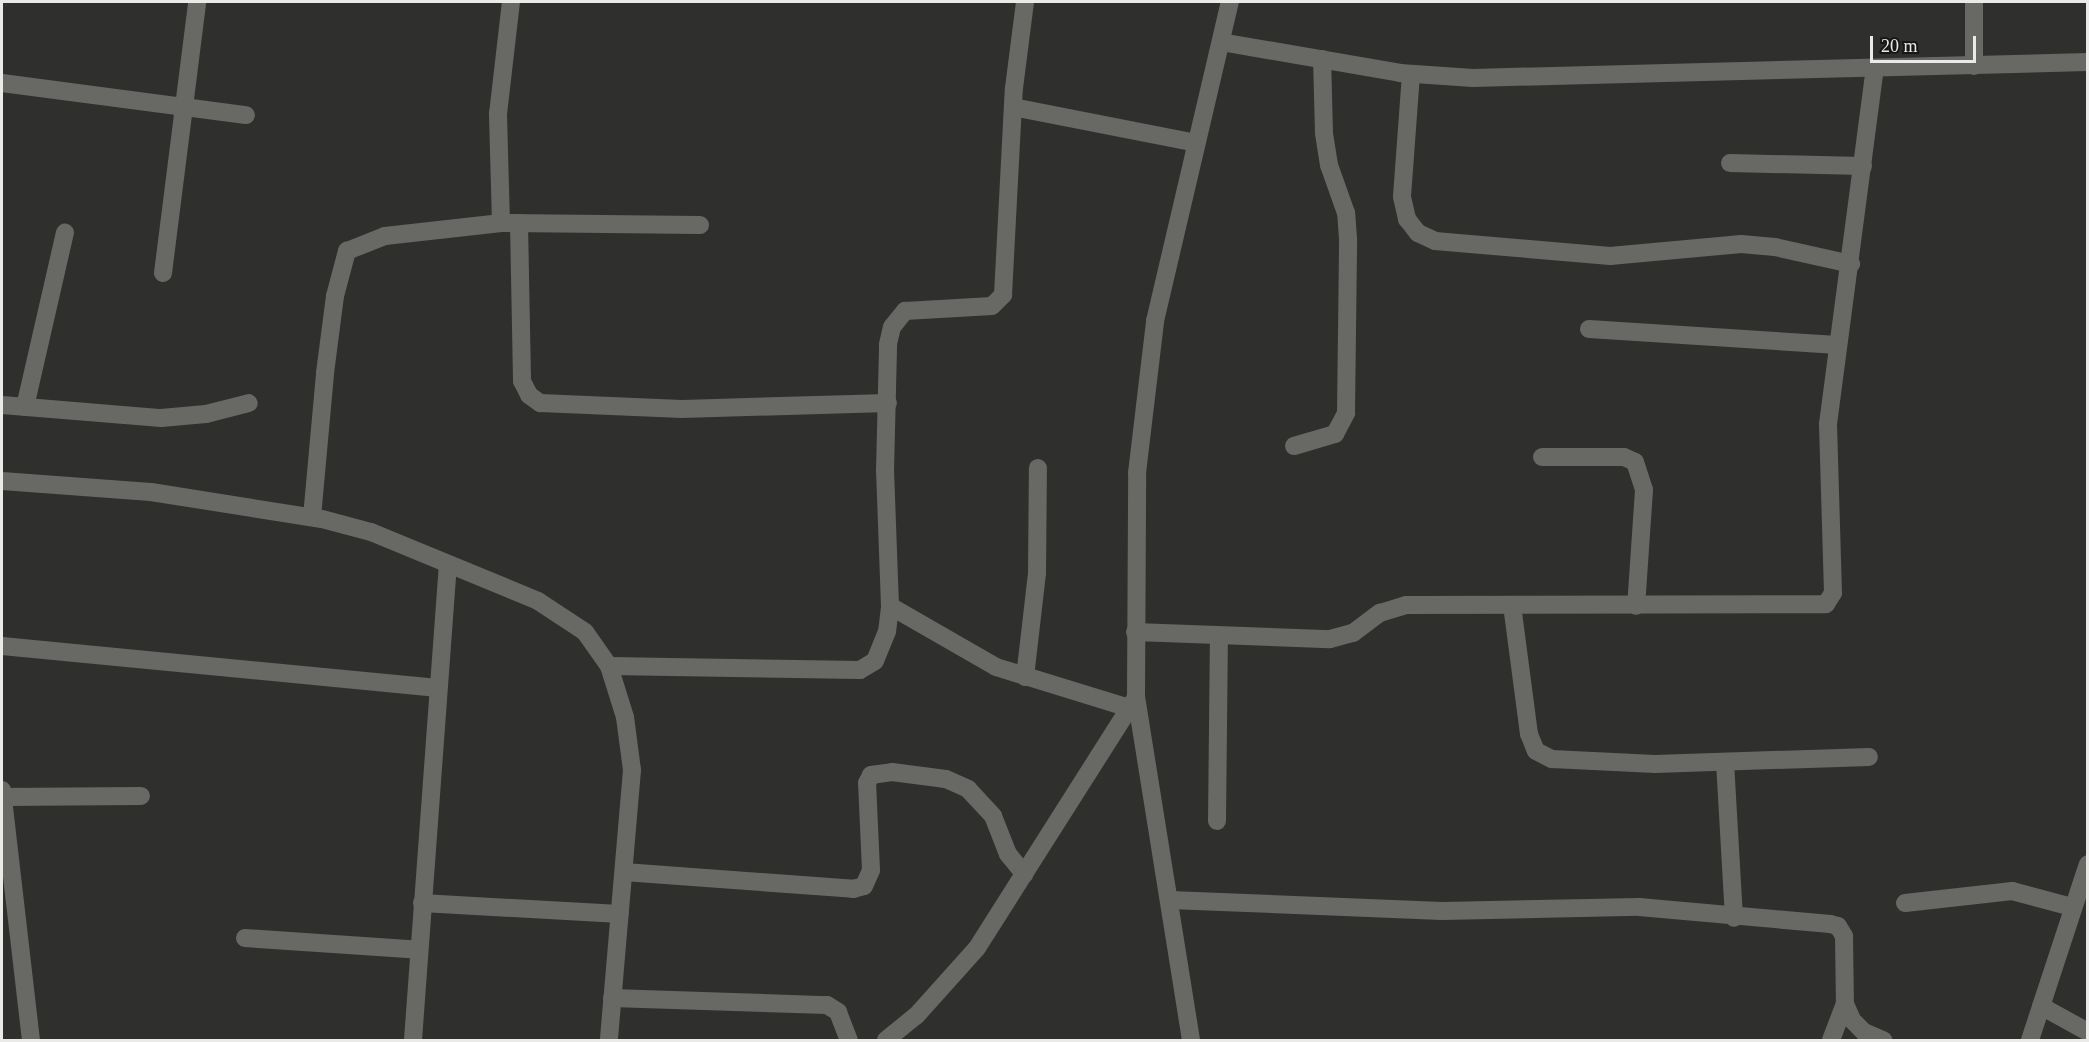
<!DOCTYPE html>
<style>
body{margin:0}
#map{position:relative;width:2089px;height:1042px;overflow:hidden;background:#2f2f2d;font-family:Georgia,serif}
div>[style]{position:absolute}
.street>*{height:18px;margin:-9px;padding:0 9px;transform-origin:9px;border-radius:9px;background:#686865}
span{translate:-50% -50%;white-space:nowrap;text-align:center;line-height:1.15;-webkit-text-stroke:5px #171716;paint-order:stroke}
.frame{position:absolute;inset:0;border:3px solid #eaeae8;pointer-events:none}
.scale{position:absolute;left:1870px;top:36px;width:106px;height:27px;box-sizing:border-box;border:3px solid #eaeae8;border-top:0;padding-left:8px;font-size:18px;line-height:21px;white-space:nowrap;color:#eaeae8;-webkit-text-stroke:4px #171716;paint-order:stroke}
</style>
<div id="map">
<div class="street">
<i style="left:1974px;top:2px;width:64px;rotate:90deg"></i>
<i style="left:1221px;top:42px;width:182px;rotate:9.8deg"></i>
<i style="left:1400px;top:73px;width:73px;rotate:3.9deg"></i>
<i style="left:1473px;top:78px;width:615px;rotate:-1.49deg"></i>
<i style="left:1411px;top:74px;width:123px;rotate:94.2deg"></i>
<i style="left:1402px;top:197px;width:23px;rotate:77deg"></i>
<i style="left:1407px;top:219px;width:18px;rotate:52deg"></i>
<i style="left:1418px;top:233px;width:19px;rotate:25deg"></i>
<i style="left:1435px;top:241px;width:176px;rotate:4.9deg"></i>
<i style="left:1610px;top:256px;width:132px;rotate:-5.2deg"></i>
<i style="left:1741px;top:244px;width:34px;rotate:5deg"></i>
<i style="left:1775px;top:247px;width:78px;rotate:12.6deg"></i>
<i style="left:2px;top:83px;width:246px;rotate:7.5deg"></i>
<i style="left:1013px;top:107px;width:187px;rotate:11.1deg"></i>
<i style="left:1730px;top:163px;width:133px;rotate:1.3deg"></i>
<i style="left:501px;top:223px;width:109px;rotate:-91.6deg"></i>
<i style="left:498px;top:114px;width:113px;rotate:-83.4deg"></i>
<i style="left:519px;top:223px;width:158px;rotate:88.9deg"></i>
<i style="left:522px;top:381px;width:16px;rotate:63deg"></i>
<i style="left:529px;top:395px;width:14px;rotate:36deg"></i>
<i style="left:540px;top:403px;width:142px;rotate:2.4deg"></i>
<i style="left:682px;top:409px;width:206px;rotate:-1.7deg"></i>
<i style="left:163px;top:273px;width:273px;rotate:-82.8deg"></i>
<i style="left:1589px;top:329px;width:249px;rotate:3.7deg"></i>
<i style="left:2px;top:405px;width:160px;rotate:4.7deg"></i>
<i style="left:161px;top:418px;width:45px;rotate:-5.1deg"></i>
<i style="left:206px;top:414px;width:44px;rotate:-14.3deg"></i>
<i style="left:25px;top:407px;width:179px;rotate:-77.1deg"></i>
<i style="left:1294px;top:446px;width:43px;rotate:-16.3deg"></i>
<i style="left:1335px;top:434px;width:24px;rotate:-62deg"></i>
<i style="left:1346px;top:413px;width:174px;rotate:-89.3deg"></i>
<i style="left:1348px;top:239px;width:26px;rotate:-94deg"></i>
<i style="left:1346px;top:213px;width:51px;rotate:-109.5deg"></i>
<i style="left:1329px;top:165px;width:32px;rotate:-99deg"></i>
<i style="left:1324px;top:133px;width:74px;rotate:-91.5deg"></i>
<i style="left:1542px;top:457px;width:82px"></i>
<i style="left:1624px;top:457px;width:12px;rotate:24deg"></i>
<i style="left:1635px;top:462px;width:29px;rotate:72deg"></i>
<i style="left:1644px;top:490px;width:116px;rotate:93.9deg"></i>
<i style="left:2px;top:481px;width:149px;rotate:4.2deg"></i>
<i style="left:151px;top:492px;width:173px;rotate:9deg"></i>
<i style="left:322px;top:519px;width:51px;rotate:14.9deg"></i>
<i style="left:371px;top:532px;width:181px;rotate:22.4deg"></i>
<i style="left:538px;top:601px;width:56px;rotate:33.4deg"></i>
<i style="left:585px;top:632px;width:42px;rotate:54.8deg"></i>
<i style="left:609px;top:666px;width:53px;rotate:72.6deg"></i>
<i style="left:625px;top:717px;width:53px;rotate:82.5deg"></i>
<i style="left:632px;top:770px;width:271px;rotate:94.9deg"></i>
<i style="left:312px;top:517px;width:145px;rotate:-84.8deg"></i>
<i style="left:325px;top:373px;width:78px;rotate:-82.6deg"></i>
<i style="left:335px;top:296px;width:47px;rotate:-75.1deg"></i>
<i style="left:347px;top:251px;width:41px;rotate:-21.5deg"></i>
<i style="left:385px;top:236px;width:117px;rotate:-6.4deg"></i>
<i style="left:501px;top:223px;width:199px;rotate:0.6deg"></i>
<i style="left:1512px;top:605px;width:130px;rotate:82.5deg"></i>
<i style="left:1529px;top:734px;width:18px;rotate:68deg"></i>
<i style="left:1536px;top:751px;width:18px;rotate:27deg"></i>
<i style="left:1552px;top:759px;width:103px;rotate:2.8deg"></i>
<i style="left:1655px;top:764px;width:214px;rotate:-1.9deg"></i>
<i style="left:890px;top:606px;width:122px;rotate:29.9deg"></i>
<i style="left:996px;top:667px;width:139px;rotate:17.1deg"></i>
<i style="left:1135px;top:632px;width:195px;rotate:2.1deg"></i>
<i style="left:1330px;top:639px;width:24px;rotate:-15deg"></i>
<i style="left:1353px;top:633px;width:34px;rotate:-37deg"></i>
<i style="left:1380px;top:613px;width:27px;rotate:-17deg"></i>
<i style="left:1406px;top:605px;width:420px;rotate:-0.1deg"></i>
<i style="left:1826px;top:604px;width:13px;rotate:-58deg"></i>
<i style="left:1833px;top:593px;width:169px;rotate:-91.7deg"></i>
<i style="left:1828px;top:424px;width:359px;rotate:-82.5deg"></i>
<i style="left:2px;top:646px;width:438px;rotate:5.5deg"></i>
<i style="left:609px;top:666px;width:251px;rotate:0.9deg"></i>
<i style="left:860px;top:670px;width:17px;rotate:-31deg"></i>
<i style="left:875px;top:661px;width:31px;rotate:-68deg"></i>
<i style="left:887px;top:632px;width:26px;rotate:-83deg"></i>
<i style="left:890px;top:606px;width:135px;rotate:-92.1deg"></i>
<i style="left:885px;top:471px;width:127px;rotate:-88.6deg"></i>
<i style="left:888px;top:344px;width:17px;rotate:-77deg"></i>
<i style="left:892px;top:327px;width:21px;rotate:-51deg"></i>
<i style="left:905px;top:311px;width:87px;rotate:-3.3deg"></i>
<i style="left:992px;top:306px;width:16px;rotate:-45deg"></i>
<i style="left:1003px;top:295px;width:207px;rotate:-87deg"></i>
<i style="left:1014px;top:88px;width:87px;rotate:-82.7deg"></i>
<i style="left:1025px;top:677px;width:105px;rotate:-83.4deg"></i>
<i style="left:1037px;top:573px;width:105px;rotate:-89.5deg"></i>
<i style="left:1725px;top:762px;width:156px;rotate:86.7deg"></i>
<i style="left:2px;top:790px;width:252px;rotate:83.4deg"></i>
<i style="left:2px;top:797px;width:139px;rotate:-0.4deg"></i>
<i style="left:1217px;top:821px;width:185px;rotate:-89.4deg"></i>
<i style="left:624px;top:872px;width:230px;rotate:4.2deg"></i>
<i style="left:853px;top:889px;width:11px;rotate:-15deg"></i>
<i style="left:864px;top:886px;width:17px;rotate:-66deg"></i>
<i style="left:871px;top:870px;width:87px;rotate:-92.6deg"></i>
<i style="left:867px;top:783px;width:9px;rotate:-63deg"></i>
<i style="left:871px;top:775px;width:21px;rotate:-8deg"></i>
<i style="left:892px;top:772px;width:54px;rotate:7.4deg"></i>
<i style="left:946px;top:779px;width:24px;rotate:24deg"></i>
<i style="left:968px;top:789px;width:37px;rotate:47deg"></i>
<i style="left:993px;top:816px;width:41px;rotate:68.5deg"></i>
<i style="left:1008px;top:854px;width:26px;rotate:51deg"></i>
<i style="left:1170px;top:900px;width:272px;rotate:2.3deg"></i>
<i style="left:1442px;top:911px;width:197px;rotate:-1.2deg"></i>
<i style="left:1639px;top:907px;width:192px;rotate:5.1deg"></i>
<i style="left:1830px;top:924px;width:8px;rotate:14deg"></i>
<i style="left:1838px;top:926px;width:12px;rotate:59deg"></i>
<i style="left:1844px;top:936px;width:68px;rotate:89.2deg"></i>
<i style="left:1845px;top:1004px;width:17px;rotate:66deg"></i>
<i style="left:1852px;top:1020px;width:17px;rotate:45deg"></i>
<i style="left:1864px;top:1032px;width:21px;rotate:23deg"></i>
<i style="left:422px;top:903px;width:198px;rotate:3.2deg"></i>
<i style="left:1905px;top:903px;width:108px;rotate:-6.4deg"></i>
<i style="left:2012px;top:891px;width:62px;rotate:14.9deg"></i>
<i style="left:245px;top:938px;width:174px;rotate:3.9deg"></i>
<i style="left:612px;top:998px;width:215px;rotate:1.9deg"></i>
<i style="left:827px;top:1005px;width:13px;rotate:32deg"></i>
<i style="left:838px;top:1012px;width:30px;rotate:69deg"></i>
<i style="left:2041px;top:1006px;width:54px;rotate:29deg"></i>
<i style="left:413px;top:1040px;width:476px;rotate:-85.8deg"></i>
<i style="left:886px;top:1040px;width:38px;rotate:-39deg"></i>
<i style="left:916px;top:1016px;width:91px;rotate:-48.1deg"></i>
<i style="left:977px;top:948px;width:297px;rotate:-57.6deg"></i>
<i style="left:1191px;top:1040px;width:347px;rotate:-99.1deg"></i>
<i style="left:1136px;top:697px;width:224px;rotate:-89.7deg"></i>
<i style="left:1137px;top:473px;width:153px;rotate:-83.2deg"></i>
<i style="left:1155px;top:321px;width:328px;rotate:-76.8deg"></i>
<i style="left:1831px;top:1040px;width:39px;rotate:-69deg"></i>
<i style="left:2030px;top:1040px;width:185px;rotate:-71.8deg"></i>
</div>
<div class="frame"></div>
<div class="scale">20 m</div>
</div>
